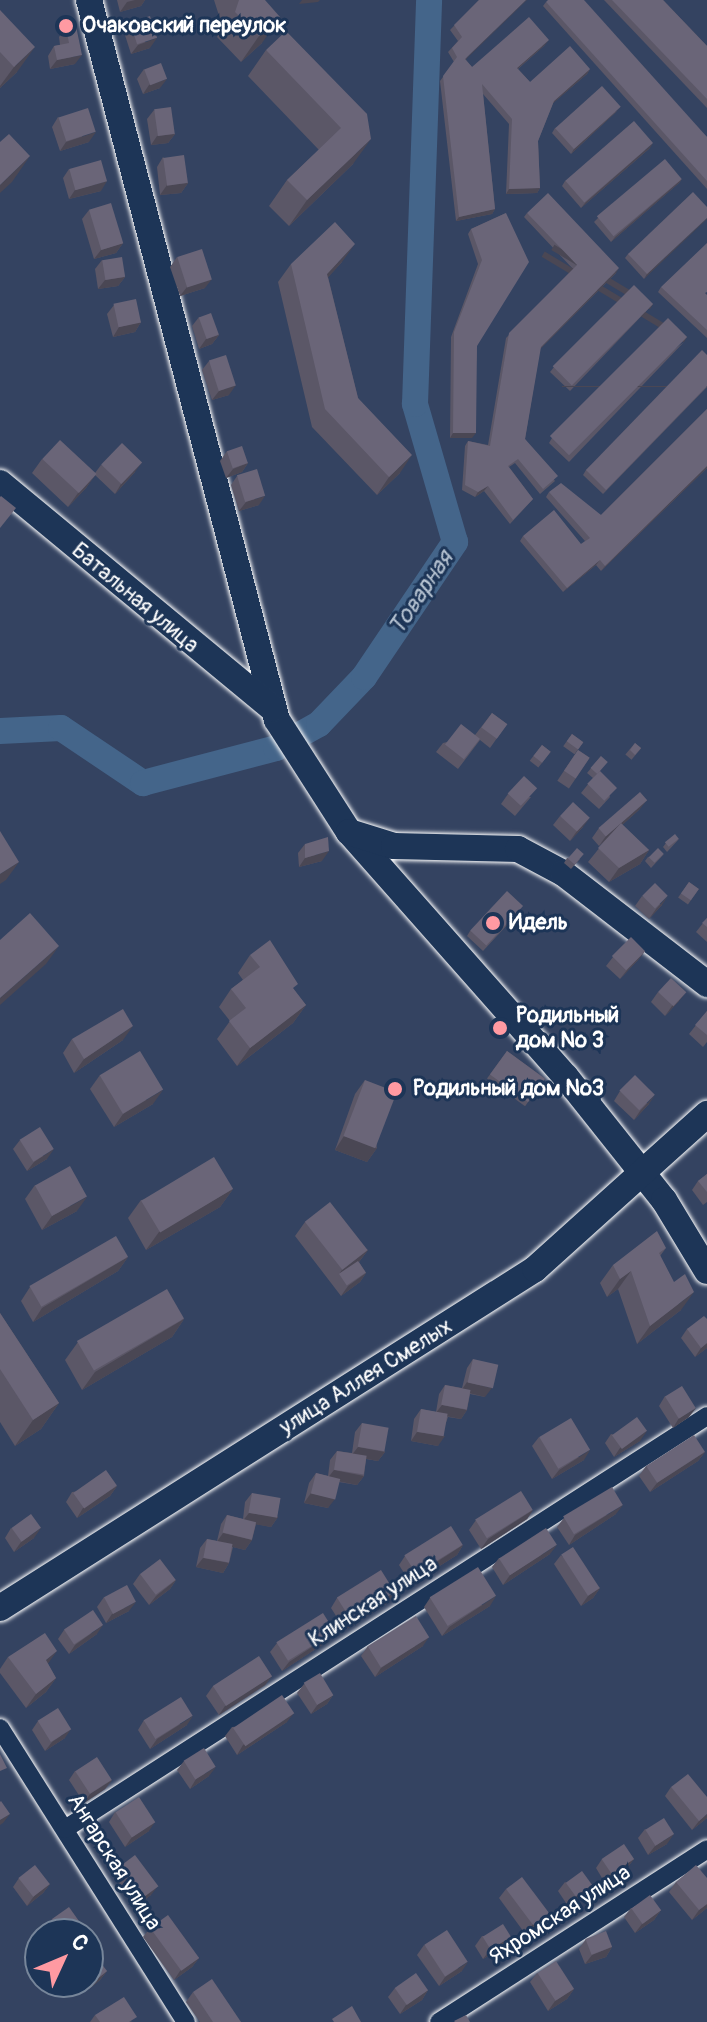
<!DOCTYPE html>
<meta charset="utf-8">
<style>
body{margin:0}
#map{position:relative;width:707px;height:2022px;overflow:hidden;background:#344361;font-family:Pangolin,sans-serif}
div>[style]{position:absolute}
.river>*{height:26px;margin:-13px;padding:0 13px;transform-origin:13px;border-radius:13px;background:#44658a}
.roads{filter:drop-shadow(0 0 2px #fff) drop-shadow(0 0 2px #fff)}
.minor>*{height:18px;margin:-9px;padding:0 9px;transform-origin:9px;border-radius:9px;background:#1d3557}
.secondary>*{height:26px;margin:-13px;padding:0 13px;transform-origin:13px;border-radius:13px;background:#1d3557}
.wall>*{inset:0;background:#5b5767;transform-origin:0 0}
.shaded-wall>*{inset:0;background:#4a4754;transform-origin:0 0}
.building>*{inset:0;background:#6a6578;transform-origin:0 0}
.dots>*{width:22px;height:22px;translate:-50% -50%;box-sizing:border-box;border:4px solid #1d3557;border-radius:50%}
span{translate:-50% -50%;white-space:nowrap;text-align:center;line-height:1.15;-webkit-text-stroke:6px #1d3557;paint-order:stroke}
.poi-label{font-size:22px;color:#fff;font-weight:700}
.left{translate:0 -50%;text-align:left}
.street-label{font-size:22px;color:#fff}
.water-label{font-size:24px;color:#b4c1d0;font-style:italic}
.north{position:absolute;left:24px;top:1918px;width:80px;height:80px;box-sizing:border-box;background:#1d3557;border:2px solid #77869a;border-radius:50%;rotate:46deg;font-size:22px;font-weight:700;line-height:32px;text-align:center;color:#fff}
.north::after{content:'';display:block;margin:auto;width:28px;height:36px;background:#ff9aa2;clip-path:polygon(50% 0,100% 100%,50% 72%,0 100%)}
</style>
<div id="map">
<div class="river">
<i style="left:0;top:731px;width:61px;rotate:-2.8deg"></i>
<i style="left:61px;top:728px;width:99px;rotate:33.9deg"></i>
<i style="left:143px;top:783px;width:138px;rotate:-14.7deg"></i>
<i style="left:276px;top:748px;width:49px;rotate:-29.2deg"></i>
<i style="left:319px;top:724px;width:65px;rotate:-46.2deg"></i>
<i style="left:364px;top:677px;width:163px;rotate:-56deg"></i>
<i style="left:455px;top:542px;width:144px;rotate:-106.2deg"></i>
<i style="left:415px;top:404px;width:404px;rotate:-88deg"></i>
</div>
<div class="roads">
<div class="minor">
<i style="left:0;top:1728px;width:348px;rotate:57.7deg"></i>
<i style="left:65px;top:1829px;width:763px;rotate:-32.75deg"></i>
<i style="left:439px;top:2022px;width:319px;rotate:-32.8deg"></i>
</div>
<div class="secondary">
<i style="left:89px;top:0;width:744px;rotate:75.37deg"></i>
<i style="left:277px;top:720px;width:133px;rotate:57.3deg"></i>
<i style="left:349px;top:832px;width:327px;rotate:48.5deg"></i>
<i style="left:566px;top:1077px;width:157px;rotate:51.5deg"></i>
<i style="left:664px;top:1200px;width:83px;rotate:58.8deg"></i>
<i style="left:0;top:483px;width:354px;rotate:39.6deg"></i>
<i style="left:349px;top:832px;width:47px;rotate:17.3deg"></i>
<i style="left:394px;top:846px;width:124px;rotate:1.4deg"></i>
<i style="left:518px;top:849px;width:51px;rotate:28.1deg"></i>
<i style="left:563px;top:873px;width:182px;rotate:37.6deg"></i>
<i style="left:0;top:1608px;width:633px;rotate:-32.36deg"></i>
<i style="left:535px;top:1269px;width:232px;rotate:-42deg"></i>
</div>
</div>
<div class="wall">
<i style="clip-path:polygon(117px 0,145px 0,141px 6px,120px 12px)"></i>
<i style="clip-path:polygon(214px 0,265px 0,262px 43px,241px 62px,217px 37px,222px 25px)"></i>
<i style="clip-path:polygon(479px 0,466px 60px,472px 67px,545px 45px,518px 69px,530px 82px,590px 69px,587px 74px,553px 103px,538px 141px,540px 188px,537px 193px,506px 194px,509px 124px,483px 94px,495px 209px,492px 214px,456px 221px,440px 81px,454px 62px,448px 52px,458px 41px,450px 30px)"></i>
<i style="clip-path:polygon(604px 0,663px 0,707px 46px,707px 108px)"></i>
<i style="clip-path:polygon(546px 2px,707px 137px,707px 189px,543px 6px)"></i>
<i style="clip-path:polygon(0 10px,17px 72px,0 88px)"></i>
<i style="clip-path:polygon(130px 23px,150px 48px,131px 54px,124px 32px)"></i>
<i style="clip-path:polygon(66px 28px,75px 64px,50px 69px,48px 56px,54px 46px,60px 45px,59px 37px)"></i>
<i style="clip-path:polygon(266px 50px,367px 114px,353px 164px,289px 226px,269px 206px,287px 180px,319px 150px,248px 76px)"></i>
<i style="clip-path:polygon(144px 69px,160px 88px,143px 94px,137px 79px)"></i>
<i style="clip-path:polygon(154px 110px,175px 134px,168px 143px,151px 145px,147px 119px)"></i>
<i style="clip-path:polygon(617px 111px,571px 154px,552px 133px,555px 128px)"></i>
<i style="clip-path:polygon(58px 117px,89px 142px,60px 151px,52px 127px)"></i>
<i style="clip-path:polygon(650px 148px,581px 208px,562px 186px,565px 181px)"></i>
<i style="clip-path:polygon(163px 157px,188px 183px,181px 193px,160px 195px,157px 167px)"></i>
<i style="clip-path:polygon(69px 169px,101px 191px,69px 199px,63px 178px)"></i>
<i style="clip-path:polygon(682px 179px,679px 183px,611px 242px,594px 222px,598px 218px)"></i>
<i style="clip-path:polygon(707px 207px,644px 279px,625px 258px,628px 254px)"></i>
<i style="clip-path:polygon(89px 210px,123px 243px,116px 253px,94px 259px,82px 219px)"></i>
<i style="clip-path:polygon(506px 213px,477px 346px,472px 438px,450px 438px,451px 337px,478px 264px,468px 234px,471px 229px)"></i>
<i style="clip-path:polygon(527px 213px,616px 273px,540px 349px,525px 439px,555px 481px,540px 494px,515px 463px,509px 467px,533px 499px,510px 524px,484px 491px,475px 497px,462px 490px,465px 446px,468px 441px,488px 445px,506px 338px,573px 269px,524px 217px)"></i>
<i style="clip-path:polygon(177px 257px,205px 288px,180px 296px,170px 267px)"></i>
<i style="clip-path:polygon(102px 260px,125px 277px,118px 286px,98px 289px,95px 269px)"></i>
<i style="clip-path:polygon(342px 262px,328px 277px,358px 398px,400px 473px,377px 495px,312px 427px,278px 282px,291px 264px)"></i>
<i style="clip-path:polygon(661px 287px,707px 295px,707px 338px,658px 292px)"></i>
<i style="clip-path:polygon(653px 304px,570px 391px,550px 372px,554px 367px)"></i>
<i style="clip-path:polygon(114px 305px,141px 322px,135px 332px,113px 337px,107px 314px)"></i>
<i style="clip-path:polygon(199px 317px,219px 335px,212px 344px,199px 349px,192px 326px)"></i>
<i style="clip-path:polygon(684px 342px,569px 462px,549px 443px,552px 438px)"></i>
<i style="clip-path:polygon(707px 355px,707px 387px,603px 494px,583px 475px,586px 470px)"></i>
<i style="clip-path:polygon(209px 361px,229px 395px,212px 400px,202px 370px)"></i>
<i style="clip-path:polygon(707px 409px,707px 468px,601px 571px,596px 565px,563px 592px,520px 541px,523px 536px,581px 544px,585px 541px,546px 497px,549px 492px,601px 515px)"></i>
<i style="clip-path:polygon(227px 451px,248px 463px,242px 472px,226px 478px,220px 461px)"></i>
<i style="clip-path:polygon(42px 459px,95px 473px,101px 465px,135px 472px,115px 494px,95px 475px,86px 488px,68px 507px,32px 473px)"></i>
<i style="clip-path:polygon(237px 476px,259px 505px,239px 511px,231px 485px)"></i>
<i style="clip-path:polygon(492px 713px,507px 724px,490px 748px,480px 740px,458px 769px,436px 752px,443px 743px,475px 735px)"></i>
<i style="left:572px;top:734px;width:14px;height:15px;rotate:36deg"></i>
<i style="left:635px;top:743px;width:8px;height:15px;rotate:40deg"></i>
<i style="left:542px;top:745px;width:11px;height:20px;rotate:38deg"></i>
<i style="left:578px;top:750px;width:14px;height:37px;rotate:34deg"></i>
<i style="clip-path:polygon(601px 756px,600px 772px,610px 797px,599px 809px,581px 793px,593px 778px,587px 773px)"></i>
<i style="clip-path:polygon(508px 794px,531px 797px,515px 816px,501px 804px)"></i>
<i style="clip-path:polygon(640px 809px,622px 825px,649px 850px,640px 864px,609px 882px,588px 862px,605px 841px,599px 846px,592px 838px,599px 828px)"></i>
<i style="clip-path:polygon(560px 816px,583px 827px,570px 841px,553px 825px)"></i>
<i style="clip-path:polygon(679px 839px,667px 852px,663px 847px,666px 843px)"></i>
<i style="clip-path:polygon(305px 844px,322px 861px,299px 867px,298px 853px)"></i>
<i style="clip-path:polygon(664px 854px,651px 868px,645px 861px,648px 857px)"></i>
<i style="clip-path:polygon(567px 858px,580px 859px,571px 869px,564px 863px)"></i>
<i style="left:689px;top:882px;width:12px;height:19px;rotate:35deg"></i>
<i style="clip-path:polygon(642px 896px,662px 905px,649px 919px,635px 906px)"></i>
<i style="clip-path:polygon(520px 911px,483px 951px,467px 936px,470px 931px)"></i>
<i style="clip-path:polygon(707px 918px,707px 942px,696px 932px)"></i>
<i style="clip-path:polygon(645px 951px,638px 960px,620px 979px,606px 966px,613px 957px)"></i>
<i style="clip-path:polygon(250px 955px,294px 990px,306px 1005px,293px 1023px,237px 1066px,217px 1039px,230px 1021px,219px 1007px,231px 989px,243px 980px,238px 973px)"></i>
<i style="clip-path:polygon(658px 992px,679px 1001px,665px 1016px,651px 1002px)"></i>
<i style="clip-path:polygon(707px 1011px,707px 1042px,703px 1047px,689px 1034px)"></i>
<i style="clip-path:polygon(72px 1039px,123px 1040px,74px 1073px,63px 1053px)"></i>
<i style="left:507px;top:1051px;width:47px;height:34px;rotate:36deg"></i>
<i style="clip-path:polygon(100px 1075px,153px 1104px,114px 1127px,90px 1089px)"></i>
<i style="clip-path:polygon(365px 1080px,377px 1148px,367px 1162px,335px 1150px,355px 1094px)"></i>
<i style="clip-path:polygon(620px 1091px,649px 1104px,634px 1120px,614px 1101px)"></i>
<i style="clip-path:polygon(20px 1140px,47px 1159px,27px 1171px,13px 1149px)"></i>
<i style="clip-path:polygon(707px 1174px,707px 1202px,703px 1205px,692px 1190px,698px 1181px)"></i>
<i style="clip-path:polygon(35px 1185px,77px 1211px,42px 1230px,25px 1199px)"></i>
<i style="clip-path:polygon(233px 1189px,220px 1207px,146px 1250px,128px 1218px,141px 1200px)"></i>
<i style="clip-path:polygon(305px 1222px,368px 1250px,359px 1262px,366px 1273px,360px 1282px,341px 1296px,295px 1236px)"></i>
<i style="clip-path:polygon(666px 1248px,660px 1256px,681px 1310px,637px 1344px,618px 1289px,607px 1297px,600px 1283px,613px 1265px)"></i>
<i style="clip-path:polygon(128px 1257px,118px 1271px,33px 1322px,21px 1301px,30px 1287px)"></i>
<i style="clip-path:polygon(0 1313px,59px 1403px,41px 1429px,15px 1446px,0 1422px)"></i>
<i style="clip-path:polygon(184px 1319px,172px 1337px,82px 1390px,65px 1360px,78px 1342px)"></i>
<i style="clip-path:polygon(707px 1319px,707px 1348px,695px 1357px,681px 1338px,687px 1329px)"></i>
<i style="clip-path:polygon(473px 1359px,485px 1397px,470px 1394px,467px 1410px,461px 1419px,448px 1417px,438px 1446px,411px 1441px,414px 1419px,421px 1409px,436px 1412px,439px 1394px,445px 1385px,462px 1388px,467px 1368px)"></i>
<i style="clip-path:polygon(665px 1396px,689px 1417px,673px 1428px,659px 1406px)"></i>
<i style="clip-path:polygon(362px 1423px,385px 1452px,378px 1461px,366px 1459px,364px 1476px,357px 1485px,339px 1482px,328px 1508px,304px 1503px,309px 1483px,316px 1473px,328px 1476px,330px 1460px,337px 1451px,352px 1453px,355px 1432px)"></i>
<i style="clip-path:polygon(611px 1434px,640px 1441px,614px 1457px,605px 1443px)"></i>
<i style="clip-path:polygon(539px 1437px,584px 1460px,552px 1479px,532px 1446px)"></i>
<i style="clip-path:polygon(705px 1452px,698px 1461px,650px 1492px,639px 1476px,646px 1466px)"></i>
<i style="clip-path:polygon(117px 1486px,110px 1496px,77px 1518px,66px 1502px,72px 1492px)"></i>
<i style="clip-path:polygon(252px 1493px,278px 1517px,271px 1527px,256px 1524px,252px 1540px,245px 1550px,233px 1547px,229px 1563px,223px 1573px,196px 1567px,200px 1548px,207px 1539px,217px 1541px,221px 1524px,227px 1515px,243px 1519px,245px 1502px)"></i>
<i style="clip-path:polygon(533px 1510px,527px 1519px,481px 1549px,469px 1530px,476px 1520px)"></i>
<i style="clip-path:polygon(616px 1514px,569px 1545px,557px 1527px,564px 1518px)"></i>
<i style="clip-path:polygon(11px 1528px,34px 1538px,14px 1552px,5px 1538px)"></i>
<i style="clip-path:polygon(463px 1545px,457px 1555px,411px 1584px,399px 1565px,405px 1556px)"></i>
<i style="clip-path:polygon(550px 1554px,503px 1585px,492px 1567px,499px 1558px)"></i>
<i style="clip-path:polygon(561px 1555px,600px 1588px,593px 1598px,581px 1606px,554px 1564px)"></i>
<i style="clip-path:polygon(140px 1574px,176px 1580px,170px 1589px,149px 1605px,133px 1584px)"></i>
<i style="clip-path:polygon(395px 1592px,389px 1602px,345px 1630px,331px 1608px,337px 1598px)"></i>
<i style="clip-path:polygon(104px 1597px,129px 1611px,106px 1623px,97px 1607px)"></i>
<i style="clip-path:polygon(430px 1598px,490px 1606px,442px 1636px,424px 1607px)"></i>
<i style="clip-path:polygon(64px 1630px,97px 1634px,69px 1654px,58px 1639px)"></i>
<i style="clip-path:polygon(335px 1632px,328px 1641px,282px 1671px,270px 1652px,277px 1643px)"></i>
<i style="clip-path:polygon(368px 1646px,423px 1646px,375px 1677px,361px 1656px)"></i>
<i style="clip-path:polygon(8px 1657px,48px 1664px,56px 1678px,46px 1692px,26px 1708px,0 1673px,0 1669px)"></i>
<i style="clip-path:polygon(272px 1676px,265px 1685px,219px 1715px,206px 1696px,213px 1686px)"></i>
<i style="clip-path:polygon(304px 1684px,333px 1695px,327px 1704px,311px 1714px,297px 1693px)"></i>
<i style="clip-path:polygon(144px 1720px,187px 1725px,150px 1749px,138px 1730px)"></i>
<i style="clip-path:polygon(38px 1721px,65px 1738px,45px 1751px,32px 1730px)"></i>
<i style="clip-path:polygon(287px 1722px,237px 1755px,225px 1736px,232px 1727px)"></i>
<i style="clip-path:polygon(184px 1761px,209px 1776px,190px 1789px,177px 1770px)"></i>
<i style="clip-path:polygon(75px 1771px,112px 1780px,105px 1789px,84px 1803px,69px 1780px)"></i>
<i style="clip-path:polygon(671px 1787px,707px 1818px,692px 1830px,665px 1796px)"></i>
<i style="clip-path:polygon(115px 1812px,149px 1831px,125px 1847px,109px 1822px)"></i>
<i style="clip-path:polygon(645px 1829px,667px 1844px,648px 1855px,638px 1838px)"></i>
<i style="clip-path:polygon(602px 1859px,634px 1859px,627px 1868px,605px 1883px,596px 1868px)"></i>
<i style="clip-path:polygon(123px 1870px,151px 1895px,136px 1906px,116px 1880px)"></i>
<i style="clip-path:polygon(19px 1878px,50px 1884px,43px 1893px,27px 1906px,13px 1887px)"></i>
<i style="clip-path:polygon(707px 1878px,707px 1908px,692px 1920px,669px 1892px,676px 1882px)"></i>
<i style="clip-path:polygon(565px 1882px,585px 1895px,568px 1906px,558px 1891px)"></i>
<i style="clip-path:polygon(506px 1889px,542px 1922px,526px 1935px,499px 1898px)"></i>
<i style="clip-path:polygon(631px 1908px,661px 1910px,654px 1920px,635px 1933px,624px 1917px)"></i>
<i style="clip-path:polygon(52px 1919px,73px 1934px,49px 1934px,46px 1929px)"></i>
<i style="clip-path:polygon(150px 1928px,199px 1958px,192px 1967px,174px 1980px,143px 1937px)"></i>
<i style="clip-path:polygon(482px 1936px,511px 1937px,505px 1946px,483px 1959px,475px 1946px)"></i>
<i style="clip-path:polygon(586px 1939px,612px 1947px,606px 1957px,585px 1964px,579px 1949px)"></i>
<i style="clip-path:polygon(424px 1945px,462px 1971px,439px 1986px,417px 1955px)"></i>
<i style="clip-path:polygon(88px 1958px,107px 1971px,100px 1980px,89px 1989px,84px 1982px,88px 1982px)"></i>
<i style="clip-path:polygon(537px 1973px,574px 1989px,567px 1999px,548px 2011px,530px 1982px)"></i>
<i style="clip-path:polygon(395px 1988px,428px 1990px,422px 2000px,400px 2014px,388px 1997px)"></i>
<i style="clip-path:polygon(193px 1992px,241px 2022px,200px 2022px,186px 2002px)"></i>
<i style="clip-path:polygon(95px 2015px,133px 2022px,90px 2022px)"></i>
</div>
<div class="shaded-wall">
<i style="clip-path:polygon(135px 0,145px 0,141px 6px,120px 12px,127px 2px)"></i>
<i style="clip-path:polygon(302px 0,320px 0,318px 2px,299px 4px)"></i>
<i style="clip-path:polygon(526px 0,527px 0,461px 64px,465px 59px)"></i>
<i style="clip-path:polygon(280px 17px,262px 43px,241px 62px,259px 36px)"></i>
<i style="clip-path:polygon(157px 38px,150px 48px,131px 54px,138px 45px)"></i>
<i style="clip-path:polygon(549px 40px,545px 45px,514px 72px,517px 68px)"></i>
<i style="clip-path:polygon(35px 47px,17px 72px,0 88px,0 86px,14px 67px)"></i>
<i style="clip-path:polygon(82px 55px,75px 64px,50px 69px,57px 60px)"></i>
<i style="clip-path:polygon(590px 69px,587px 74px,551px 105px,554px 101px)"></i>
<i style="clip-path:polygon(167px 79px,160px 88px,143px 94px,149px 85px)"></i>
<i style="clip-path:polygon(621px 107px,617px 111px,571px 154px,574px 149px)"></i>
<i style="clip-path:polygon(96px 132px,89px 142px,60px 151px,66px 142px)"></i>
<i style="clip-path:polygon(175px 134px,168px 143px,151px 145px,157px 136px)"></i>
<i style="clip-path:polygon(371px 139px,353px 164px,289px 226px,307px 200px)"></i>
<i style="clip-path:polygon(653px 143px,650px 148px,581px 208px,585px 203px)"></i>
<i style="clip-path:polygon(30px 156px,12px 182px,0 193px,0 185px)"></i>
<i style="clip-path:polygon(682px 179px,679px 183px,611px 242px,615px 237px)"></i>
<i style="clip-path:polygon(107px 181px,101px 191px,69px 199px,75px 190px)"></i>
<i style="clip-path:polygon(188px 183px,181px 193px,160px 195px,167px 185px)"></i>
<i style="clip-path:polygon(540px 188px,537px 193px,506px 194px,509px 189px)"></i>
<i style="clip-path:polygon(495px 209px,492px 214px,456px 221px,459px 217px)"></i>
<i style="clip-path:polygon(707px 218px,707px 219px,644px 279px,647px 274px)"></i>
<i style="clip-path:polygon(123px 243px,116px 253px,94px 259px,101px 250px)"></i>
<i style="clip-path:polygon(355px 244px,342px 262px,315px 292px,327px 274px)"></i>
<i style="clip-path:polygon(619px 268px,616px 273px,537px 352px,541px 347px)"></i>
<i style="clip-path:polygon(125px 277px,118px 286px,98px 289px,105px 280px)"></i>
<i style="clip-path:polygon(212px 279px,205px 288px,180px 296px,187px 287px)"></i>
<i style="left:653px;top:304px;width:6px;height:115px;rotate:121deg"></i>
<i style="clip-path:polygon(141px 322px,135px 332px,113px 337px,119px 327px)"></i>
<i style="clip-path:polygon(219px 335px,212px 344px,199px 349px,206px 339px)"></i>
<i style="left:687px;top:337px;width:6px;height:166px;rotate:121deg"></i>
<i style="clip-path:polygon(236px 385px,229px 395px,212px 400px,219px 391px)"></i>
<i style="left:707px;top:386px;width:1px;height:145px;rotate:90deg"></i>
<i style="clip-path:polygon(453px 433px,476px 433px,472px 438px,450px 438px)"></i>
<i style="clip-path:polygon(412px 455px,400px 473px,377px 495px,389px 477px)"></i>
<i style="clip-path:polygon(142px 462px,135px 472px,115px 494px,121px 484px)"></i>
<i style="clip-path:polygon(248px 463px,242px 472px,226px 478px,233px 469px)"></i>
<i style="clip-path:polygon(707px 466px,707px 468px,601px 571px,605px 566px)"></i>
<i style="clip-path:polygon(96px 474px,86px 488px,68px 507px,78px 493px)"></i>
<i style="clip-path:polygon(488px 486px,484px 491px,475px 497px,478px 492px)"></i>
<i style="clip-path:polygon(265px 496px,259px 505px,239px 511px,246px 502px)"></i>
<i style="clip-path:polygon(600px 560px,596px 565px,563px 592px,567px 588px)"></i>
<i style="clip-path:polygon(647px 800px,640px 809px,599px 846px,606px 836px)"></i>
<i style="clip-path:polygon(590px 818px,583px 827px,570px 841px,577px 831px)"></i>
<i style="clip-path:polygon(649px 850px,640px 864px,609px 882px,619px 868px)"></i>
<i style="clip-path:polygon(329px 851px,322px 861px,299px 867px,305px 858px)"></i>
<i style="clip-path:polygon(19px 862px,6px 880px,0 884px,0 874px)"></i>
<i style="clip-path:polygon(668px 896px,662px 905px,649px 919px,656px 909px)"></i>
<i style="clip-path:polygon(59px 946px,46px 964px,0 1005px,0 998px)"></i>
<i style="clip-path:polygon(645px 951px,638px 960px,620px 979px,627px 970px)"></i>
<i style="clip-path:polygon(686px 992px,679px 1001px,665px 1016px,672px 1006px)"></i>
<i style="clip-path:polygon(306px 1005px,293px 1023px,237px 1066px,250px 1048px)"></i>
<i style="clip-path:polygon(133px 1026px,123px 1040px,74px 1073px,84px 1059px)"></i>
<i style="clip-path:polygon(163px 1090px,153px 1104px,114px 1127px,123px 1114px)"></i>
<i style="clip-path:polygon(655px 1095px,649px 1104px,634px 1120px,640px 1111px)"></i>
<i style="clip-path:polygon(344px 1136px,377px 1148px,367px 1162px,335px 1150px)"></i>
<i style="clip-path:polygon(54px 1149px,47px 1159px,27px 1171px,34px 1162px)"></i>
<i style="clip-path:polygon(233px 1189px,220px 1207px,146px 1250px,159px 1232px)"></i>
<i style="clip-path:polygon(87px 1197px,77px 1211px,42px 1230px,52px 1216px)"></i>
<i style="clip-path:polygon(368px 1250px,358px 1263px,339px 1274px,342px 1270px)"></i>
<i style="clip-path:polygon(128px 1257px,118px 1271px,33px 1322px,42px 1308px)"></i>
<i style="clip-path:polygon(631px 1271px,618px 1289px,607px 1297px,620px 1279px)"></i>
<i style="clip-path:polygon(366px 1273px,360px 1282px,341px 1296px,348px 1286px)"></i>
<i style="clip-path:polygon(694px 1292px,681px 1310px,637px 1344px,650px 1326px)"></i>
<i style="clip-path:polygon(184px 1319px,172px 1337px,82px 1390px,95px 1372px)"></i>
<i style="clip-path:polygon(707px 1343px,707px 1348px,695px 1357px,701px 1348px)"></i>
<i style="clip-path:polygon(467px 1382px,492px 1388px,485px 1397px,461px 1391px)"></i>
<i style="clip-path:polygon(59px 1403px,41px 1429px,15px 1446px,33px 1420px)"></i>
<i style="clip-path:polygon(442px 1405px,467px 1410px,461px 1419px,435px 1414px)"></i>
<i style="clip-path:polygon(696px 1408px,689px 1417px,673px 1428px,679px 1418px)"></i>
<i style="clip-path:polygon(647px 1431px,640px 1441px,614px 1457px,620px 1448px)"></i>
<i style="clip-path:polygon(417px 1432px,445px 1436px,438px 1446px,411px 1441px)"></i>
<i style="clip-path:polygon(358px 1447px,385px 1452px,378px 1461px,351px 1456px)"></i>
<i style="clip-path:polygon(590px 1450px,584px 1460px,552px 1479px,559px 1470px)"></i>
<i style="clip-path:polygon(705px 1452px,698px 1461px,650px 1492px,657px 1483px)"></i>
<i style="clip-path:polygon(334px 1470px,364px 1476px,357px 1485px,327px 1479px)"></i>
<i style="clip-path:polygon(117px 1486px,110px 1496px,77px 1518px,83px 1508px)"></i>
<i style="clip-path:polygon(311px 1493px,335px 1499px,328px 1508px,304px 1503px)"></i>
<i style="clip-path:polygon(623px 1505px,616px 1514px,569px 1545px,575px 1535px)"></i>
<i style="clip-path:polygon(533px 1510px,527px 1519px,481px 1549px,488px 1539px)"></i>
<i style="clip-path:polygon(249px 1513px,278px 1517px,271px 1527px,242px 1522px)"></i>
<i style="clip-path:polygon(41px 1528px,34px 1538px,14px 1552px,21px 1542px)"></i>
<i style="clip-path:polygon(223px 1533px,252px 1540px,245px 1550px,216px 1543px)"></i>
<i style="clip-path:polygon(463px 1545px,457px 1555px,411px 1584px,418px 1574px)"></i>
<i style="clip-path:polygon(557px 1545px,550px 1554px,503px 1585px,510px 1575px)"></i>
<i style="clip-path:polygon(203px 1558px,229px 1563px,223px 1573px,196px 1567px)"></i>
<i style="clip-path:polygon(176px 1580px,170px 1589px,149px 1605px,156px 1596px)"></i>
<i style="clip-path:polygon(600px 1588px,593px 1598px,581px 1606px,588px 1596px)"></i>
<i style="clip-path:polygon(395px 1592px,389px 1602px,345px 1630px,352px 1620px)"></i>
<i style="clip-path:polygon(496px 1596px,490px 1606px,442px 1636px,449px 1627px)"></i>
<i style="clip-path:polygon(136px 1602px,129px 1611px,106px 1623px,112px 1614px)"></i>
<i style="clip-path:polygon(103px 1625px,97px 1634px,69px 1654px,75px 1645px)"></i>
<i style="clip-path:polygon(335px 1632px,328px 1641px,282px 1671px,289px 1662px)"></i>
<i style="clip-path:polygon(429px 1637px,423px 1646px,375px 1677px,381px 1668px)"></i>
<i style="clip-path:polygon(57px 1651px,47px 1665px,46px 1660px)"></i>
<i style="clip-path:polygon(272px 1676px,265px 1685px,219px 1715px,225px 1706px)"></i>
<i style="clip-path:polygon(56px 1678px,46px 1692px,26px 1708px,36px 1694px)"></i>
<i style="clip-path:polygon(333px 1695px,327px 1704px,311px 1714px,318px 1704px)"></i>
<i style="clip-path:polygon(294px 1713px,287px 1722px,237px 1755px,243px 1745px)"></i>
<i style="clip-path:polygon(193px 1716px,187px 1725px,150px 1749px,157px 1739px)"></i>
<i style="clip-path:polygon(71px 1729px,65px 1738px,45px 1751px,52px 1742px)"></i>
<i style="clip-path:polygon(216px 1767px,209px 1776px,190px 1789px,196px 1779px)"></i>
<i style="clip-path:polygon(112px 1780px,105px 1789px,84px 1803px,90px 1794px)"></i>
<i style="clip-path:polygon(10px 1814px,3px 1823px,0 1825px,0 1820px)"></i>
<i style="clip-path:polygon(707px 1814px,707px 1818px,692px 1830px,699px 1821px)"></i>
<i style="clip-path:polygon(155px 1822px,149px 1831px,125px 1847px,132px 1837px)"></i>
<i style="clip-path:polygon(674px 1834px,667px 1844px,648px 1855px,655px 1846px)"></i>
<i style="clip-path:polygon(634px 1859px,627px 1868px,605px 1883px,612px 1873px)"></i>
<i style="clip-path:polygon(50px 1884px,43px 1893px,27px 1906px,34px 1896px)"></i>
<i style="clip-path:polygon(592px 1885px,585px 1895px,568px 1906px,574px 1897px)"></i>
<i style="clip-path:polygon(158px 1886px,151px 1895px,136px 1906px,143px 1897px)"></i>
<i style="clip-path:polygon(707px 1904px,707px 1908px,692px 1920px,699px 1910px)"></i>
<i style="clip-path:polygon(661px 1910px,654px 1920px,635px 1933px,642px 1924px)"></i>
<i style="clip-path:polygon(549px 1913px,542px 1922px,526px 1935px,532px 1925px)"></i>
<i style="clip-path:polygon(81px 1924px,74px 1934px,67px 1934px)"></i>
<i style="clip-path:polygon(511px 1937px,505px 1946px,483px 1959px,490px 1950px)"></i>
<i style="clip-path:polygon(612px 1947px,606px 1957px,585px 1964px,592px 1955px)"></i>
<i style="clip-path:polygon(199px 1958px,192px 1967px,174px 1980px,180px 1971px)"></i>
<i style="clip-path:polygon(468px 1962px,462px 1971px,439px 1986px,445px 1977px)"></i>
<i style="clip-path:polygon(107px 1971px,100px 1980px,89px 1989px,96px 1980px)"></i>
<i style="clip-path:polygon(574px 1989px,567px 1999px,548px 2011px,555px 2001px)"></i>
<i style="clip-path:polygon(428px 1990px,422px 2000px,400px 2014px,406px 2005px)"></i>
</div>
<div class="building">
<i style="clip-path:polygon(239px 0,265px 0,280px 17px,259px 36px,235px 12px)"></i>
<i style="clip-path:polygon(479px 0,526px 0,465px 59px,472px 67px,529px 17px,549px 40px,517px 68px,530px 82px,570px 46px,590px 69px,554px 101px,538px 141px,540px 188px,509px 189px,512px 119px,482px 84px,495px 209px,459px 217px,443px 76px,457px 57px,452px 48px,462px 37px,454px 25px)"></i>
<i style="clip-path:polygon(548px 0,584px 0,707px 137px,707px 181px,546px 2px)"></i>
<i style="clip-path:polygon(612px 0,663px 0,707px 46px,707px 99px)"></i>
<i style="clip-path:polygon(0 10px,35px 47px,14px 67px,0 52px)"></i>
<i style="left:150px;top:16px;width:23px;height:21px;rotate:72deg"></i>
<i style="clip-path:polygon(76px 26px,82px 55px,57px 60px,54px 46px,69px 43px,66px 28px)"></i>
<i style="clip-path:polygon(286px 31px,367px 114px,371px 139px,307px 200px,287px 180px,341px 128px,266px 50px)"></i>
<i style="left:161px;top:63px;width:17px;height:18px;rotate:69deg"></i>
<i style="left:602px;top:86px;width:28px;height:63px;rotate:48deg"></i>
<i style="left:171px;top:107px;width:27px;height:17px;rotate:82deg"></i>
<i style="left:88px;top:108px;width:25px;height:31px;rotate:72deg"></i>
<i style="left:634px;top:121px;width:29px;height:91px;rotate:49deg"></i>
<i style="clip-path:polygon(9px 134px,30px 156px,0 185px,0 142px)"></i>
<i style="left:184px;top:155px;width:28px;height:21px;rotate:82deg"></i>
<i style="left:665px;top:159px;width:26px;height:89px;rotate:50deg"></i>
<i style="left:101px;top:160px;width:22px;height:33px;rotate:74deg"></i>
<i style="clip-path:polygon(693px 192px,707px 207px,707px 218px,647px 274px,628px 254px)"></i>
<i style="clip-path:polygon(548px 193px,619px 268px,541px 347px,525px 439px,558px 476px,543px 489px,518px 459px,508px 466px,533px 499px,513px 520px,488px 486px,478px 492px,465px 485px,468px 441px,490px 446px,509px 333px,577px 265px,527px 213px)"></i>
<i style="left:111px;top:203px;width:42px;height:23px;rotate:73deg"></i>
<i style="clip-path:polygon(506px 213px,529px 262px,477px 346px,476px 433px,453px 433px,454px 332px,482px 260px,471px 229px)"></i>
<i style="clip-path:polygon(335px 222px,355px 244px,327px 274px,358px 398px,412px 455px,389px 477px,325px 409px,291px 264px)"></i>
<i style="clip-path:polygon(707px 243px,707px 292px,705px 293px,707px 295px,707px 330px,661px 287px)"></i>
<i style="left:202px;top:249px;width:32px;height:26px;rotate:72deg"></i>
<i style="left:122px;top:257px;width:20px;height:20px;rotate:81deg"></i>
<i style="left:634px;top:285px;width:27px;height:115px;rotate:45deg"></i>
<i style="left:136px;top:299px;width:24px;height:23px;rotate:78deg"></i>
<i style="left:211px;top:313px;width:23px;height:13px;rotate:70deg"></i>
<i style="left:668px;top:318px;width:27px;height:167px;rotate:45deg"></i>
<i style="clip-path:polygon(702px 350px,707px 355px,707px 386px,606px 490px,586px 470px)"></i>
<i style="left:226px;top:355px;width:32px;height:18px;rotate:72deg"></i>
<i style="clip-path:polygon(707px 409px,707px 466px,605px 566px,600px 560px,567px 588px,523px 536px,554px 510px,581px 544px,590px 538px,549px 492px,561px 483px,601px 515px)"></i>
<i style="left:60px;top:440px;width:50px;height:26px;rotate:43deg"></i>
<i style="left:122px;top:443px;width:28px;height:30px;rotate:44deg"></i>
<i style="left:242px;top:446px;width:18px;height:16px;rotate:71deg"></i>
<i style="left:257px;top:469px;width:28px;height:21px;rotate:73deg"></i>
<i style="clip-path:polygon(1px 496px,16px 508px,0 528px,0 497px)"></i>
<i style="left:492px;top:713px;width:19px;height:18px;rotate:36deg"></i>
<i style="left:461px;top:724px;width:24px;height:26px;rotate:38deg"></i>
<i style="left:572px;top:734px;width:14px;height:9px;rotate:36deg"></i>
<i style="clip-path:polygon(635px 743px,641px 748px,635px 755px,630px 750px)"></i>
<i style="left:542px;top:745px;width:11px;height:14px;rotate:38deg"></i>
<i style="left:578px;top:750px;width:14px;height:25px;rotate:34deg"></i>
<i style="left:601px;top:756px;width:9px;height:16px;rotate:41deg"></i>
<i style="left:600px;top:771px;width:24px;height:18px;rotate:45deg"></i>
<i style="left:524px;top:776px;width:18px;height:24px;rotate:43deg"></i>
<i style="left:640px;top:792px;width:11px;height:55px;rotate:49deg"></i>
<i style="left:573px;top:802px;width:23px;height:19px;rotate:43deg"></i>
<i style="clip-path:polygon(621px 823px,649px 850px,619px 868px,598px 848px)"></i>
<i style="clip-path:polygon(0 831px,19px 862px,0 874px)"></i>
<i style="left:675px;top:834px;width:6px;height:13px;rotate:51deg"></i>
<i style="clip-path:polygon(328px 837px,329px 851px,305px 858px,305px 844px)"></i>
<i style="left:577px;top:848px;width:9px;height:14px;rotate:41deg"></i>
<i style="left:658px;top:848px;width:8px;height:13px;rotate:45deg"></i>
<i style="left:689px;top:882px;width:12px;height:14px;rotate:35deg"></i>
<i style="left:655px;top:883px;width:18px;height:18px;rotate:45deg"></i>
<i style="left:507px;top:891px;width:22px;height:54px;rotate:43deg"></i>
<i style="clip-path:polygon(30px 913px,59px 946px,0 998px,0 940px)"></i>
<i style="clip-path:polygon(707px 918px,707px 927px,702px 923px)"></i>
<i style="left:631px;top:937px;width:20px;height:27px;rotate:45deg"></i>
<i style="clip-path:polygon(270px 940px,298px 984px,293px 988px,306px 1005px,250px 1048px,229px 1021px,246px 1008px,231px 989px,260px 967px,250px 955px)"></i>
<i style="left:671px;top:978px;width:21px;height:19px;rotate:43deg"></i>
<i style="clip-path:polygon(123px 1009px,133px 1026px,84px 1059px,72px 1039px)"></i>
<i style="clip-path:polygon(707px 1011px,707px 1035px,695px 1025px)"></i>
<i style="left:140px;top:1051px;width:45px;height:47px;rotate:59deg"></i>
<i style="left:507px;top:1051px;width:47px;height:29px;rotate:36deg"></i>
<i style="left:635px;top:1075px;width:28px;height:22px;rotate:45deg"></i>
<i style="left:365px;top:1080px;width:34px;height:60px;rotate:21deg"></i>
<i style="left:40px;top:1127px;width:26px;height:24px;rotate:58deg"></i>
<i style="left:214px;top:1157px;width:37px;height:85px;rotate:59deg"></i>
<i style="left:70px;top:1166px;width:35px;height:40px;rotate:61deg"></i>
<i style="clip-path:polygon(707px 1174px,707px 1192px,698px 1181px)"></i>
<i style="left:330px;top:1202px;width:61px;height:32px;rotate:52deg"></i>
<i style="clip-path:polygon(657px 1231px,666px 1248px,659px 1253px,674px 1282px,685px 1274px,694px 1292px,650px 1326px,631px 1271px,620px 1279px,613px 1265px)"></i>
<i style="left:116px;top:1236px;width:24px;height:100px;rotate:60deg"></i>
<i style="left:358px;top:1261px;width:14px;height:23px;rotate:56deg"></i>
<i style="left:167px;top:1289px;width:34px;height:104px;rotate:60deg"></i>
<i style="clip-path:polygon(0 1313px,59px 1403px,33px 1420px,0 1369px)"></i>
<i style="clip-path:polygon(704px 1316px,707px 1319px,707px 1343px,701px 1348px,687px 1329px)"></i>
<i style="left:473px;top:1359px;width:26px;height:24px;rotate:13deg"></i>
<i style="left:445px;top:1385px;width:26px;height:20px;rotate:11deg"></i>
<i style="left:682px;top:1386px;width:26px;height:20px;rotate:58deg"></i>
<i style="left:421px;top:1409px;width:27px;height:23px;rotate:10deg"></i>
<i style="left:637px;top:1417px;width:17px;height:31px;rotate:54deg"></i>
<i style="left:571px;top:1418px;width:37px;height:37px;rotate:59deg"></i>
<i style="left:362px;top:1423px;width:27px;height:24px;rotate:10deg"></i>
<i style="left:694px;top:1435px;width:20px;height:57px;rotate:57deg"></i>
<i style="left:337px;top:1451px;width:30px;height:19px;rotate:9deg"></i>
<i style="left:106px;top:1470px;width:19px;height:40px;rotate:55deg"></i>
<i style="left:316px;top:1473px;width:25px;height:21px;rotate:14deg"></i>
<i style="left:612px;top:1487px;width:21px;height:57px;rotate:59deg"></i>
<i style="left:521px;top:1491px;width:22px;height:54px;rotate:58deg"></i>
<i style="left:252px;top:1493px;width:29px;height:20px;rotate:10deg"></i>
<i style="left:31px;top:1514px;width:17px;height:24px;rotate:54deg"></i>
<i style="left:227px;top:1515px;width:30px;height:18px;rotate:14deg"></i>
<i style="left:451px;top:1526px;width:22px;height:55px;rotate:58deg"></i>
<i style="left:546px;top:1528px;width:20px;height:56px;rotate:57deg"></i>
<i style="left:207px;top:1539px;width:26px;height:19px;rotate:11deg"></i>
<i style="left:573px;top:1547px;width:49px;height:14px;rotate:57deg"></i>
<i style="left:160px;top:1559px;width:26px;height:25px;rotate:53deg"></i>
<i style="left:478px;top:1567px;width:34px;height:57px;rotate:58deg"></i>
<i style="left:381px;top:1570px;width:26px;height:52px;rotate:58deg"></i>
<i style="left:127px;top:1585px;width:19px;height:26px;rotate:62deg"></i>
<i style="left:93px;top:1610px;width:18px;height:35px;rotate:56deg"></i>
<i style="left:323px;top:1613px;width:22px;height:55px;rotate:58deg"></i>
<i style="left:416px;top:1616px;width:25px;height:57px;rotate:58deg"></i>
<i style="clip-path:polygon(45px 1633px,57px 1651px,46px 1660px,56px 1678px,36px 1694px,8px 1657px)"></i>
<i style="left:259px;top:1656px;width:24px;height:55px;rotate:57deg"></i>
<i style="left:320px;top:1673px;width:26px;height:19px;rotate:59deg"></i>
<i style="left:282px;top:1695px;width:22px;height:59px;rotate:56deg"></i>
<i style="left:181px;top:1697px;width:22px;height:44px;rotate:58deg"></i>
<i style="left:58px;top:1708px;width:25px;height:24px;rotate:58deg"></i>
<i style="left:204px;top:1748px;width:22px;height:24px;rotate:58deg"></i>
<i style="clip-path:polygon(0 1754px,7px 1768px,0 1771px)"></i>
<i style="left:97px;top:1757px;width:27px;height:26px;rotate:57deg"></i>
<i style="clip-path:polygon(688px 1774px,707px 1797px,707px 1814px,699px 1821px,671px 1787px)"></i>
<i style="left:139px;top:1797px;width:30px;height:28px;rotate:57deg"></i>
<i style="clip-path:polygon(1px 1801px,10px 1814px,0 1820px,0 1802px)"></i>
<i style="left:664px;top:1818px;width:19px;height:22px;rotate:58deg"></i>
<i style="left:624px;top:1844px;width:18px;height:27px;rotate:56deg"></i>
<i style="left:135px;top:1855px;width:39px;height:19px;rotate:53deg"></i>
<i style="left:35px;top:1865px;width:24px;height:21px;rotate:52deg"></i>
<i style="clip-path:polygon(696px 1865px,707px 1878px,707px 1904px,699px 1910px,676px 1882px)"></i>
<i style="left:582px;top:1871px;width:17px;height:20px;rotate:54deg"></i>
<i style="left:522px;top:1877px;width:45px;height:20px;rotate:53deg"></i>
<i style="left:650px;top:1895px;width:19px;height:23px;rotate:54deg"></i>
<i style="clip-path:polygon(69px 1907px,81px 1924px,67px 1934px,62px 1934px,52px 1919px)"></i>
<i style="left:168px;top:1915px;width:53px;height:22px;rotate:54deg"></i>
<i style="left:503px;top:1924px;width:15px;height:24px;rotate:58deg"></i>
<i style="left:447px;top:1930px;width:38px;height:27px;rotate:57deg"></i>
<i style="left:606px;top:1931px;width:17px;height:22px;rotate:69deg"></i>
<i style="clip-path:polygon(94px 1954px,107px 1971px,96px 1980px,88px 1970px,88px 1958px)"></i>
<i style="left:556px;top:1961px;width:33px;height:22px;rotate:57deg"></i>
<i style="left:416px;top:1973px;width:21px;height:26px;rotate:55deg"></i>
<i style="clip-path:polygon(212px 1979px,241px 2022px,213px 2022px,193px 1992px)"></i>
<i style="clip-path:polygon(124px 1997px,137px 2017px,129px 2022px,100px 2022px,95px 2015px)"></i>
<i style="clip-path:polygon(352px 2006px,361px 2022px,334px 2022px,332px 2019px)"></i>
<i style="clip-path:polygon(466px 2015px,470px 2022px,455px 2022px,454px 2021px)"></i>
</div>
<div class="dots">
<i style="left:66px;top:26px;background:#ff9aa2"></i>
<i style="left:493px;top:923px;background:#ff9aa2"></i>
<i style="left:500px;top:1028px;background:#ff9aa2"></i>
<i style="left:395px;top:1089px;background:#ff9aa2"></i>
</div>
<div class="poi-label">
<span class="left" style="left:82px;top:26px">Очаковский переулок</span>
<span class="left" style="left:509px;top:923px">Идель</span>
<span class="left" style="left:516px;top:1028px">Родильный<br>дом № 3</span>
<span class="left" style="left:413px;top:1089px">Родильный дом №3</span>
</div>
<div class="street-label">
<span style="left:135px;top:598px;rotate:40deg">Батальная улица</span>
<span style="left:366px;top:1377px;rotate:-32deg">улица Аллея Смелых</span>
<span style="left:373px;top:1602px;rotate:-33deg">Клинская улица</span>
<span style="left:114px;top:1862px;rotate:58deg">Ангарская улица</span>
<span style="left:560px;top:1915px;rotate:-33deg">Яхромская улица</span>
</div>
<div class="water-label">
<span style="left:421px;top:593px;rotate:-56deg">Товарная</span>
</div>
<div class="north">С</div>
</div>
